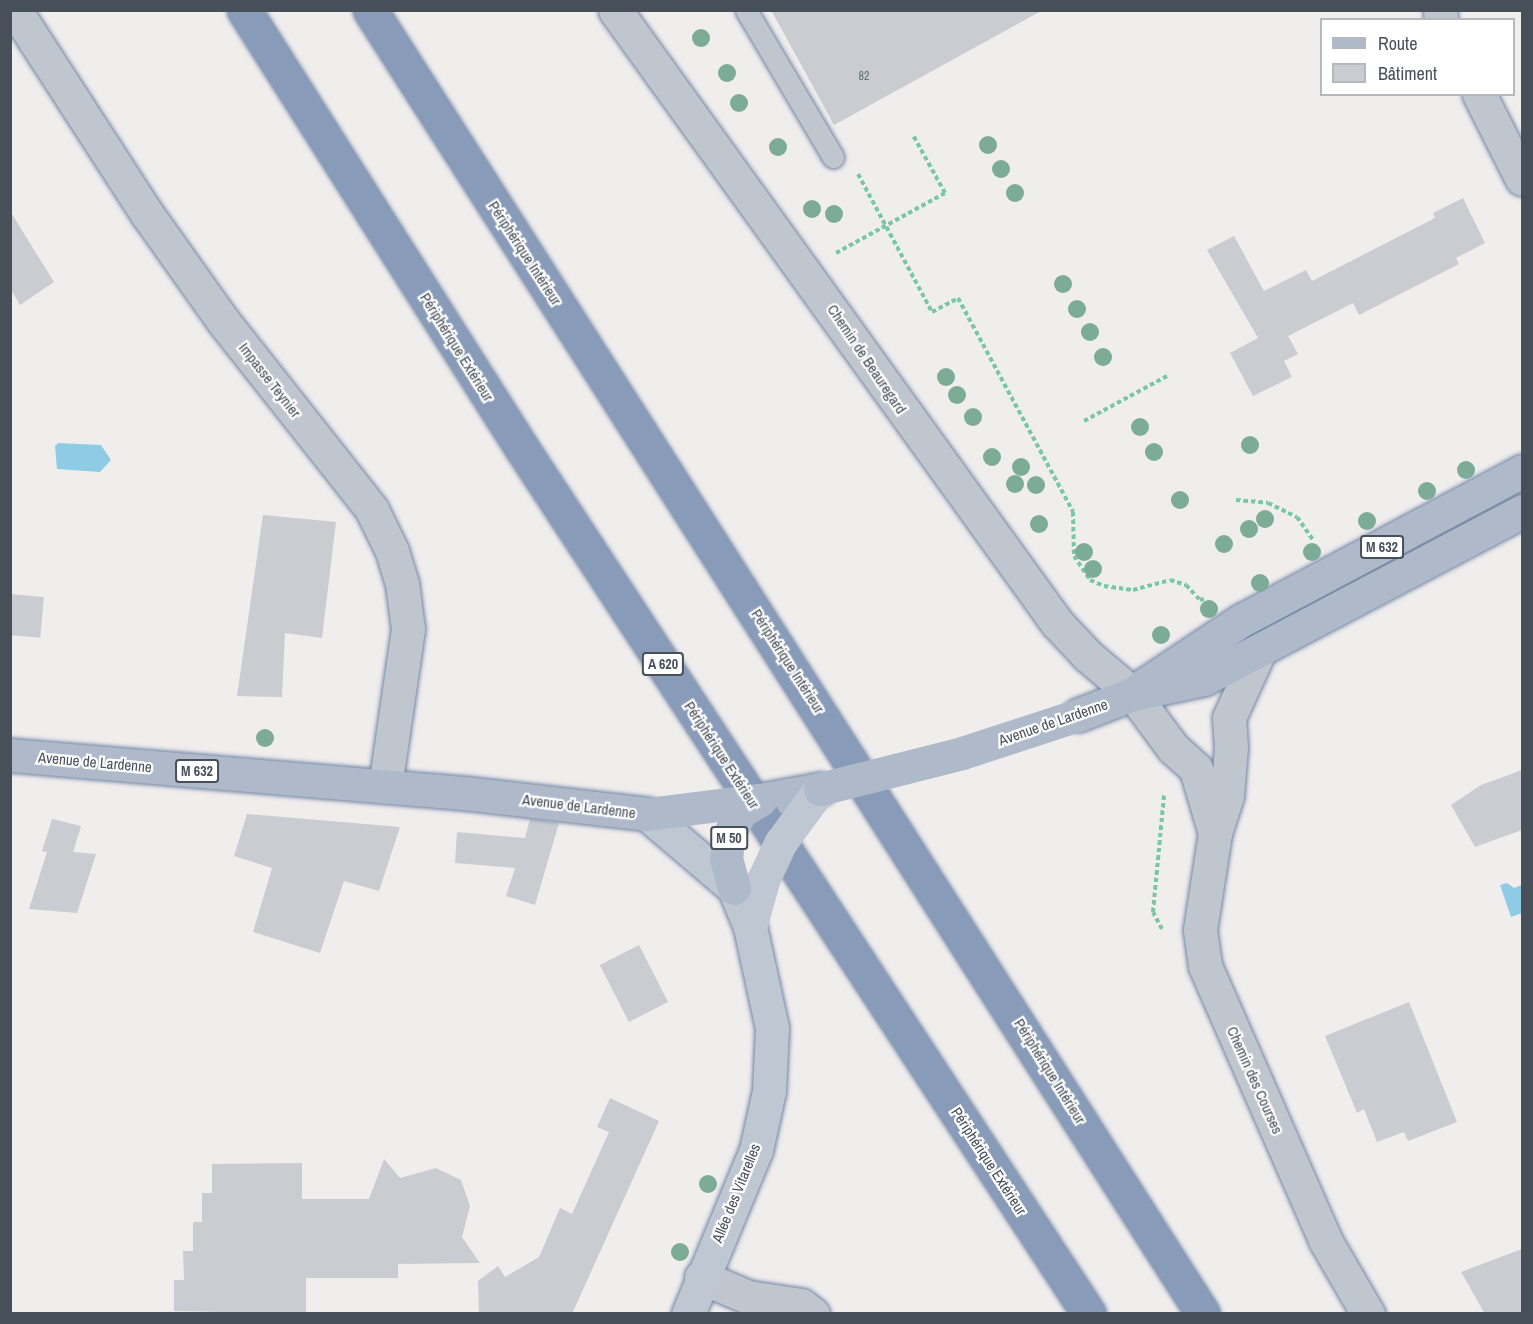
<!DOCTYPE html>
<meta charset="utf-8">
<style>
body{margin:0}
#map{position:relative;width:1533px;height:1324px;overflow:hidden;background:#f0eded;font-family:"Archivo Narrow",sans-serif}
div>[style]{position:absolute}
.water>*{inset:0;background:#8ecce5}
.building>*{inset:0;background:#caccd2;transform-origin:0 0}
.path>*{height:4px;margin-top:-2px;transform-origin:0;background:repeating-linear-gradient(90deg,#78c7a6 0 4.5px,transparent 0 7.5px)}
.roads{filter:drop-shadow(0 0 2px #7387a5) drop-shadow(0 0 2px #7387a5)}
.lane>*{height:21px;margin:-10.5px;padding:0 10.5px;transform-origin:10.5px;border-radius:10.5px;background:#bfc6ce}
.street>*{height:33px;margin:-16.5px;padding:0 16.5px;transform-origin:16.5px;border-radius:16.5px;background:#bfc6ce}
.secondary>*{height:33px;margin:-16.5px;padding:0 16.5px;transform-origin:16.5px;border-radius:16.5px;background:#bfc7d3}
.primary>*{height:33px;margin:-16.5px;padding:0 16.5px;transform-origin:16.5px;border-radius:16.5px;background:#aebaca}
.highway>*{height:33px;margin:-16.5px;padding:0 16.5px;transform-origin:16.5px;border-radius:16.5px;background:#889cb9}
.secondary-bridge>*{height:33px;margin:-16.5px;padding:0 16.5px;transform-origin:16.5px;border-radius:16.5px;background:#bfc7d3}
.primary-bridge>*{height:33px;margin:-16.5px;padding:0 16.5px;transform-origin:16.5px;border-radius:16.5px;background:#aebaca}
.trees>*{width:18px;height:18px;margin:-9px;border-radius:50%;background:#7cab97}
span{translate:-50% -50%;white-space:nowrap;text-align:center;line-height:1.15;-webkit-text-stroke:4.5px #fff;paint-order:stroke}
.number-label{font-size:12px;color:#686e77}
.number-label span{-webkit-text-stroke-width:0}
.shield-label span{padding:2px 4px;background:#fff;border:2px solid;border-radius:4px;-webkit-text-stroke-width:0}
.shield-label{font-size:14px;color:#474f59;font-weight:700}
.street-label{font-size:15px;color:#474f59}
.frame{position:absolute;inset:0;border:12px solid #474f59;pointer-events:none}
.legend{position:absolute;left:1320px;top:18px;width:195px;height:78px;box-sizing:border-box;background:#fff;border:2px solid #b5b9bd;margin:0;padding:8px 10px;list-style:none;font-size:18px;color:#474f59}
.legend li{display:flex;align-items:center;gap:12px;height:30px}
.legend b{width:30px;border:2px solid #b5b9bd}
</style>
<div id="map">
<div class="water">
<i style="clip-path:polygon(58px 443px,101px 445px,111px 460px,100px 472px,57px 469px,55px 446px)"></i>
<i style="clip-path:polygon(1507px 883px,1514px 888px,1522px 885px,1522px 913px,1511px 917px,1500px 885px)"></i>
</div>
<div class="building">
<i style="clip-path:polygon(771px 10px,1043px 10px,834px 125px)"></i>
<i style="clip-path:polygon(1463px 198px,1485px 243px,1456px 258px,1459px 264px,1359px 315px,1353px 303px,1288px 336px,1298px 354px,1284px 361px,1292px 377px,1253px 396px,1230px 353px,1258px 338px,1207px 250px,1234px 236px,1264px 291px,1306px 270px,1312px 281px,1435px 218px,1433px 213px)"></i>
<i style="clip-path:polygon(10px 211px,54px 282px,20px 305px,10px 288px)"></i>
<i style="clip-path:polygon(263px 515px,336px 522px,322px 638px,285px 633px,282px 697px,237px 696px)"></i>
<i style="left:10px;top:594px;width:34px;height:41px;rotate:5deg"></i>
<i style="clip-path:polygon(1522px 770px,1522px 830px,1475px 847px,1451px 805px,1481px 785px)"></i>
<i style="clip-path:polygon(247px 814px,400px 827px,379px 891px,344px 881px,320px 953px,253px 932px,272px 868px,234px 856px)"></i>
<i style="clip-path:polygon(52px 819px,81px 826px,73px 852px,96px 854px,77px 913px,29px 909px,47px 852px,42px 851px)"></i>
<i style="clip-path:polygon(530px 819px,559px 823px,535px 905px,506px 896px,515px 868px,455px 863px,457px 832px,525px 838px)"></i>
<i style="left:639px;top:945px;width:64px;height:44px;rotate:63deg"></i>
<i style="clip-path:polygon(1409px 1002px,1457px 1122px,1408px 1141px,1404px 1132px,1377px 1142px,1364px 1109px,1357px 1113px,1325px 1036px)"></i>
<i style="clip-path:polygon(610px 1098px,659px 1121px,572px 1314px,479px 1314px,478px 1281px,498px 1266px,505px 1277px,539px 1257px,560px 1208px,572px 1214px,609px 1132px,597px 1127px)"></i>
<i style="clip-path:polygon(384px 1159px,400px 1178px,436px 1168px,461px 1180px,470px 1206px,462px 1237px,480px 1263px,398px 1264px,398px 1278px,306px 1278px,306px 1314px,174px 1311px,174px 1280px,184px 1280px,183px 1251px,193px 1251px,193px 1222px,202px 1222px,202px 1193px,212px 1193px,212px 1164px,302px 1163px,302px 1199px,369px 1199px)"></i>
<i style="clip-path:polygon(1522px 1249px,1522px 1314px,1485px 1314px,1461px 1272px)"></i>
</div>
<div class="path">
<i style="left:858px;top:174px;width:157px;rotate:61.8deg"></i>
<i style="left:932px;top:312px;width:30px;rotate:-28deg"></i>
<i style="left:958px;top:298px;width:243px;rotate:61.7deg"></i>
<i style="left:1073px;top:512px;width:44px;rotate:88.7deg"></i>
<i style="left:1074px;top:556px;width:29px;rotate:56deg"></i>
<i style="left:1090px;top:580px;width:15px;rotate:23deg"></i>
<i style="left:1104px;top:586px;width:29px;rotate:8deg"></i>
<i style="left:1133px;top:590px;width:38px;rotate:-15deg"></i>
<i style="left:1170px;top:580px;width:17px;rotate:17deg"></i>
<i style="left:1186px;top:585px;width:21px;rotate:47deg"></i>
<i style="left:1200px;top:600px;width:4px;rotate:-14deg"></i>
<i style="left:836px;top:253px;width:124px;rotate:-28.8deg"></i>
<i style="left:945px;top:193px;width:66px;rotate:-118.9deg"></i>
<i style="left:1084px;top:421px;width:97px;rotate:-28.4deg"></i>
<i style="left:1236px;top:500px;width:32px;rotate:5deg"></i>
<i style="left:1268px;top:503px;width:32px;rotate:26deg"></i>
<i style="left:1297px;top:517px;width:29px;rotate:55deg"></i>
<i style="left:1162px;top:929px;width:19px;rotate:-118deg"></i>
<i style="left:1153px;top:912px;width:118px;rotate:-84.6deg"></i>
</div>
<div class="roads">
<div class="lane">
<i style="left:746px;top:10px;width:171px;rotate:59.4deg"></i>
</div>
<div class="street">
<i style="left:15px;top:10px;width:243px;rotate:57.1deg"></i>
<i style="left:147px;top:214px;width:131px;rotate:54.6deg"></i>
<i style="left:223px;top:321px;width:241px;rotate:51.7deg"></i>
<i style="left:372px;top:510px;width:46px;rotate:64deg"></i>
<i style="left:392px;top:551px;width:34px;rotate:73deg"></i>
<i style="left:402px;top:583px;width:46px;rotate:82.6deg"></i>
<i style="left:408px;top:629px;width:159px;rotate:98.3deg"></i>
<i style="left:615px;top:10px;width:756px;rotate:54.21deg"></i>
<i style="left:1057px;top:623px;width:45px;rotate:46.8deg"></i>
<i style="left:1088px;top:656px;width:59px;rotate:40.2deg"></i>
<i style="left:1133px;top:694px;width:67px;rotate:53.5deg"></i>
<i style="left:1173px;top:748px;width:31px;rotate:42deg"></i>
<i style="left:1196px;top:769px;width:67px;rotate:73.5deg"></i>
<i style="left:1440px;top:10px;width:10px;rotate:84deg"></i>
<i style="left:1479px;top:94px;width:95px;rotate:63.2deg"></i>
<i style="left:1258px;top:654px;width:70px;rotate:114.4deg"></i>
<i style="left:1229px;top:718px;width:29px;rotate:86deg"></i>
<i style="left:1231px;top:747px;width:49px;rotate:94.7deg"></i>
<i style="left:1227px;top:796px;width:39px;rotate:108deg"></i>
<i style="left:1215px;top:833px;width:98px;rotate:98.8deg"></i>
<i style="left:1200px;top:930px;width:36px;rotate:82deg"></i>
<i style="left:1205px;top:966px;width:299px;rotate:66.3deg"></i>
<i style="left:1325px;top:1240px;width:86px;rotate:59.8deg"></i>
<i style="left:701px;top:1277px;width:51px;rotate:23.1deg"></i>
<i style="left:748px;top:1297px;width:54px;rotate:8.6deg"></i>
<i style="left:801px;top:1305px;width:15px;rotate:37deg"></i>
</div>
<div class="secondary">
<i style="left:647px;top:814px;width:114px;rotate:40.4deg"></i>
<i style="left:734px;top:888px;width:42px;rotate:67.7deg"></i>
<i style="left:750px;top:927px;width:103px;rotate:77.7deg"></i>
<i style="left:772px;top:1028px;width:63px;rotate:92.7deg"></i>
<i style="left:769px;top:1091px;width:60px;rotate:102.4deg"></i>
<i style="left:756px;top:1150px;width:178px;rotate:112.5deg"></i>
</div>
<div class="primary">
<i style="left:1141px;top:687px;width:119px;rotate:-33.7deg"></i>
<i style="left:1240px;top:621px;width:319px;rotate:-28deg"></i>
<i style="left:1078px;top:715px;width:59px;rotate:-20.9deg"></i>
<i style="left:1133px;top:694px;width:73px;rotate:-11.9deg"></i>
<i style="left:1204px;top:679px;width:360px;rotate:-27.8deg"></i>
<i style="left:10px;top:755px;width:456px;rotate:4.8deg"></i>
<i style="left:464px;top:793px;width:184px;rotate:6.5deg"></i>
<i style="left:760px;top:800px;width:61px;rotate:-10.4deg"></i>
</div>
<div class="highway">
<i style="left:244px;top:10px;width:517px;rotate:57.63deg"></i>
<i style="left:521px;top:447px;width:1036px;rotate:56.77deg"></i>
<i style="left:370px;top:10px;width:1547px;rotate:57.43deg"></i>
</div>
</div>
<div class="secondary-bridge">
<i style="left:750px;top:927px;width:51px;rotate:-74.1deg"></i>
<i style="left:764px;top:878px;width:40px;rotate:-65deg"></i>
<i style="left:781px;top:842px;width:66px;rotate:-53.7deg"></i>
</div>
<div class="primary-bridge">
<i style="left:820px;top:789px;width:146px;rotate:-14.2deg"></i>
<i style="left:962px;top:753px;width:122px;rotate:-18.1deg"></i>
<i style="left:647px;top:814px;width:114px;rotate:-7.1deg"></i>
<i style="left:734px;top:888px;width:31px;rotate:-105deg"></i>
<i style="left:726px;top:858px;width:23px;rotate:-83deg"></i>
<i style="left:729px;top:835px;width:25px;rotate:-64deg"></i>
<i style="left:740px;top:812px;width:23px;rotate:-31deg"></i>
</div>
<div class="trees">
<i style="left:701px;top:38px"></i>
<i style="left:727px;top:73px"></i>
<i style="left:739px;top:103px"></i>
<i style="left:988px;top:145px"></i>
<i style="left:778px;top:147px"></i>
<i style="left:1001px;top:169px"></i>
<i style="left:1015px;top:193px"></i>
<i style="left:812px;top:209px"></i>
<i style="left:834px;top:214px"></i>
<i style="left:1063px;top:284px"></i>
<i style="left:1077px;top:309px"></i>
<i style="left:1090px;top:332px"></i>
<i style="left:1103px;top:357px"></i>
<i style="left:946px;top:377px"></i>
<i style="left:957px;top:395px"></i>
<i style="left:973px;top:417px"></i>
<i style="left:1140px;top:427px"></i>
<i style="left:1250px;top:445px"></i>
<i style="left:1154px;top:452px"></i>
<i style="left:992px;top:457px"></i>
<i style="left:1021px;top:467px"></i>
<i style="left:1466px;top:470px"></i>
<i style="left:1015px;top:484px"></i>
<i style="left:1036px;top:485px"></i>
<i style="left:1427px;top:491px"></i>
<i style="left:1180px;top:500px"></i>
<i style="left:1265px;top:519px"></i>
<i style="left:1367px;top:521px"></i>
<i style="left:1039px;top:524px"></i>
<i style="left:1249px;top:529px"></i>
<i style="left:1224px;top:544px"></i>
<i style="left:1084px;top:552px"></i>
<i style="left:1312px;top:552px"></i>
<i style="left:1093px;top:569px"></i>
<i style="left:1260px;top:583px"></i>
<i style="left:1209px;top:609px"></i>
<i style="left:1161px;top:635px"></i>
<i style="left:265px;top:738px"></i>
<i style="left:708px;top:1184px"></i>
<i style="left:680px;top:1252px"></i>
</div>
<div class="number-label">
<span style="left:864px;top:77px">82</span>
</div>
<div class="shield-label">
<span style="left:1382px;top:547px">M 632</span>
<span style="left:663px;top:664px">A 620</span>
<span style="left:197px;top:771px">M 632</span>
<span style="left:729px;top:838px">M 50</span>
</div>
<div class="street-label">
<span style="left:525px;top:253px;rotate:57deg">Périphérique Intérieur</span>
<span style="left:457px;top:347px;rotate:58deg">Périphérique Extérieur</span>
<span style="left:867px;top:359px;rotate:56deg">Chemin de Beauregard</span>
<span style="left:270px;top:380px;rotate:52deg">Impasse Teynier</span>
<span style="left:788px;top:661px;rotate:57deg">Périphérique Intérieur</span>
<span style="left:1053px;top:722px;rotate:-19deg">Avenue de Lardenne</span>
<span style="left:722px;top:755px;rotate:57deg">Périphérique Extérieur</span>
<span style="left:95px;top:762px;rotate:5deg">Avenue de Lardenne</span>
<span style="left:579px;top:806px;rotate:7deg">Avenue de Lardenne</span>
<span style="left:1050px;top:1071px;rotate:58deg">Périphérique Intérieur</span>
<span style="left:1255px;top:1080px;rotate:66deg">Chemin des Courses</span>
<span style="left:989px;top:1161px;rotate:57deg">Périphérique Extérieur</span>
<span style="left:736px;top:1193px;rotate:-68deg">Allée des Vitarelles</span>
</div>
<div class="frame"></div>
<ul class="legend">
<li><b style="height:8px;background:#aebaca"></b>Route</li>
<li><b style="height:16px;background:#caccd2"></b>Bâtiment</li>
</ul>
</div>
